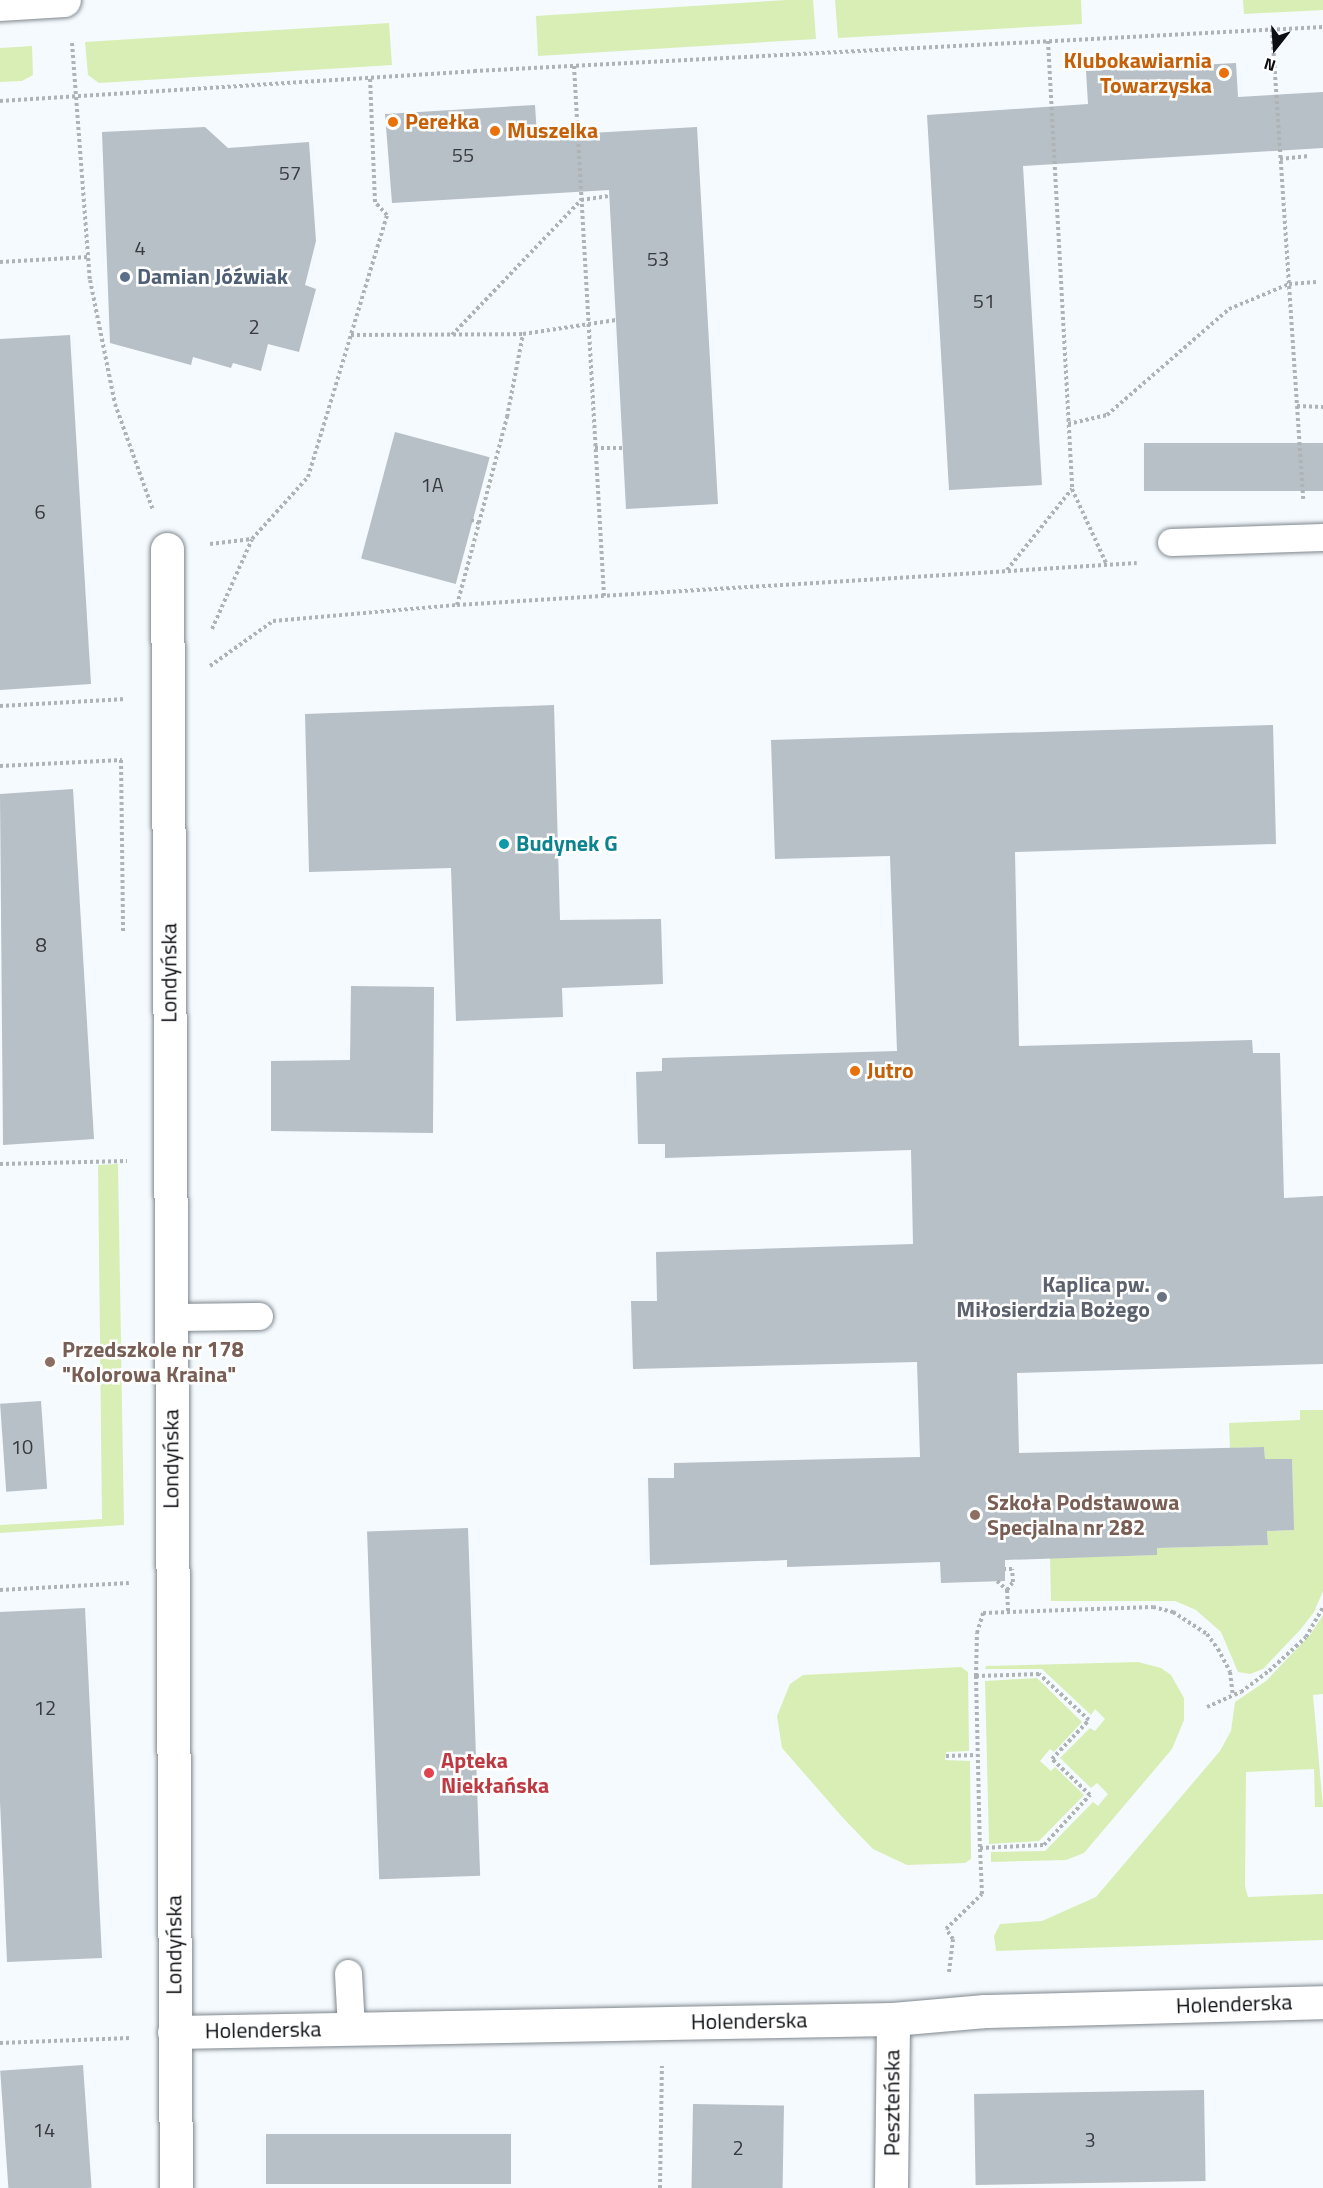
<!DOCTYPE html>
<meta charset="utf-8">
<style>
body{margin:0}
#map{position:relative;width:1323px;height:2188px;overflow:hidden;background:#f5fafe;font-family:"Titillium Web",sans-serif}
div>[style]{position:absolute}
.green>*{inset:0;background:#d8eeb4}
.building>*{inset:0;background:#b7bfc7;transform-origin:0 0}
.path>*{height:4px;margin-top:-2px;transform-origin:0;background:repeating-linear-gradient(90deg,#aeb3b6 0 3px,transparent 0 6px)}
.roads{filter:drop-shadow(0 0 2px #7f878d) drop-shadow(0 0 2px #7f878d)}
.service>*{height:27px;margin:-13.5px;padding:0 13.5px;transform-origin:13.5px;border-radius:13.5px;background:#fff}
.minor>*{height:33px;margin:-16.5px;padding:0 16.5px;transform-origin:16.5px;border-radius:16.5px;background:#fff}
.tertiary>*{height:33px;margin:-16.5px;padding:0 16.5px;transform-origin:16.5px;border-radius:16.5px;background:#fff}
.dots>*{width:16px;height:16px;translate:-50% -50%;box-sizing:border-box;border:3px solid #fff;border-radius:50%}
span{translate:-50% -50%;white-space:nowrap;text-align:center;line-height:1.15;-webkit-text-stroke:5px #fff;paint-order:stroke}
.number-label{font-size:20px;color:#373a3e}
.number-label span{-webkit-text-stroke-width:0}
.food-label{font-size:22px;color:#c56008;font-weight:700}
.right{translate:-100% -50%;text-align:right}
.left{translate:0 -50%;text-align:left}
.service-label{font-size:22px;color:#4e5e75;font-weight:700}
.culture-label{font-size:22px;color:#0d838f;font-weight:700}
.street-label{font-size:22px;color:#0c0e11}
.worship-label{font-size:22px;color:#5b616d;font-weight:700}
.education-label{font-size:22px;color:#785e54;font-weight:700}
.health-label{font-size:22px;color:#be3a42;font-weight:700}
.north{position:absolute;left:1245px;top:18px;width:60px;height:60px;-webkit-text-stroke:4px #fff;paint-order:stroke;rotate:197deg;font-size:16px;font-weight:700;line-height:24px;text-align:center;color:#0c0e11}
.north::after{content:'';display:block;margin:auto;width:21px;height:27px;background:#0c0e11;clip-path:polygon(50% 0,100% 100%,50% 72%,0 100%)}
</style>
<div id="map">
<div class="green">
<i style="clip-path:polygon(787px 0,813px 0,816px 39px,538px 56px,536px 16px)"></i>
<i style="clip-path:polygon(835px 0,1081px 0,1082px 24px,838px 38px)"></i>
<i style="clip-path:polygon(1243px 0,1323px 0,1323px 10px,1244px 14px)"></i>
<i style="clip-path:polygon(389px 23px,392px 65px,99px 83px,88px 75px,85px 42px)"></i>
<i style="clip-path:polygon(32px 46px,33px 75px,22px 81px,0 82px,0 48px)"></i>
<i style="clip-path:polygon(118px 1164px,124px 1525px,0 1533px,0 1525px,102px 1519px,98px 1165px)"></i>
<i style="clip-path:polygon(1300px 1410px,1323px 1410px,1323px 1591px,1314px 1612px,1300px 1630px,1263px 1669px,1250px 1674px,1238px 1672px,1221px 1632px,1196px 1610px,1175px 1601px,1051px 1601px,1050px 1558px,1157px 1555px,1157px 1548px,1268px 1545px,1267px 1531px,1293px 1530px,1292px 1459px,1265px 1459px,1264px 1447px,1230px 1448px,1229px 1423px,1300px 1420px)"></i>
<i style="clip-path:polygon(1323px 1615px,1323px 1694px,1313px 1695px,1323px 1807px,1315px 1807px,1314px 1769px,1246px 1772px,1245px 1886px,1248px 1897px,1323px 1894px,1323px 1940px,996px 1951px,994px 1936px,1000px 1924px,1042px 1921px,1096px 1897px,1220px 1751px,1231px 1731px,1235px 1702px,1266px 1681px,1310px 1635px)"></i>
<i style="clip-path:polygon(1138px 1662px,1161px 1668px,1171px 1675px,1184px 1698px,1184px 1720px,1172px 1749px,1084px 1853px,1066px 1860px,991px 1862px,991px 1852px,1045px 1851px,1093px 1802px,1098px 1806px,1108px 1794px,1097px 1783px,1091px 1788px,1060px 1758px,1090px 1728px,1095px 1731px,1105px 1719px,1095px 1709px,1091px 1715px,1042px 1669px,985px 1669px,986px 1666px)"></i>
<i style="clip-path:polygon(961px 1667px,968px 1672px,969px 1751px,946px 1752px,945px 1760px,970px 1761px,971px 1859px,965px 1863px,907px 1865px,873px 1849px,844px 1819px,782px 1748px,777px 1716px,790px 1684px,803px 1675px)"></i>
<i style="clip-path:polygon(1037px 1678px,1082px 1722px,1054px 1752px,1050px 1749px,1040px 1761px,1051px 1771px,1055px 1767px,1084px 1795px,1039px 1841px,989px 1844px,985px 1681px)"></i>
</div>
<div class="building">
<i style="clip-path:polygon(1236px 63px,1238px 97px,1323px 92px,1323px 148px,1023px 166px,1042px 485px,949px 490px,927px 115px,1088px 104px,1086px 71px)"></i>
<i style="clip-path:polygon(535px 105px,537px 136px,697px 127px,718px 504px,626px 509px,609px 190px,392px 203px,385px 114px)"></i>
<i style="clip-path:polygon(205px 127px,228px 148px,309px 142px,316px 241px,305px 285px,316px 289px,299px 352px,268px 344px,261px 371px,233px 363px,231px 368px,193px 357px,191px 365px,110px 343px,102px 132px)"></i>
<i style="clip-path:polygon(70px 335px,91px 684px,0 690px,0 339px)"></i>
<i style="left:395px;top:432px;width:98px;height:131px;rotate:15deg"></i>
<i style="left:1323px;top:443px;width:48px;height:179px;rotate:90deg"></i>
<i style="clip-path:polygon(554px 705px,560px 920px,661px 919px,663px 984px,562px 988px,563px 1017px,456px 1021px,451px 868px,309px 872px,305px 714px)"></i>
<i style="clip-path:polygon(1273px 725px,1276px 844px,1015px 852px,1019px 1046px,1252px 1040px,1253px 1053px,1280px 1053px,1284px 1198px,1323px 1196px,1323px 1364px,1017px 1373px,1019px 1453px,1264px 1447px,1265px 1459px,1292px 1459px,1294px 1530px,1267px 1531px,1268px 1545px,1157px 1548px,1157px 1555px,1005px 1560px,1005px 1581px,941px 1583px,940px 1562px,787px 1567px,787px 1560px,650px 1565px,648px 1478px,674px 1478px,674px 1463px,920px 1457px,917px 1362px,633px 1369px,631px 1301px,657px 1301px,656px 1252px,913px 1244px,911px 1150px,665px 1158px,665px 1144px,638px 1144px,636px 1072px,662px 1071px,662px 1058px,897px 1051px,890px 856px,775px 859px,771px 740px)"></i>
<i style="clip-path:polygon(73px 789px,94px 1139px,3px 1145px,0 794px)"></i>
<i style="clip-path:polygon(351px 986px,434px 987px,433px 1133px,271px 1131px,271px 1061px,350px 1060px)"></i>
<i style="left:41px;top:1401px;width:88px;height:41px;rotate:86deg"></i>
<i style="left:468px;top:1528px;width:348px;height:101px;rotate:88deg"></i>
<i style="clip-path:polygon(85px 1608px,102px 1958px,7px 1962px,0 1801px,0 1612px)"></i>
<i style="left:83px;top:2065px;width:123px;height:83px;rotate:86deg"></i>
<i style="left:1204px;top:2090px;width:91px;height:230px;rotate:89deg"></i>
<i style="left:693px;top:2104px;width:91px;height:84px;rotate:1deg"></i>
<i style="left:511px;top:2134px;width:50px;height:245px;rotate:90deg"></i>
</div>
<div class="path">
<i style="left:1272px;top:29px;width:471px;rotate:86.2deg"></i>
<i style="left:1048px;top:41px;width:449px;rotate:86.9deg"></i>
<i style="left:72px;top:43px;width:238px;rotate:85.7deg"></i>
<i style="left:90px;top:280px;width:126px;rotate:78.6deg"></i>
<i style="left:115px;top:404px;width:113px;rotate:70.3deg"></i>
<i style="left:574px;top:66px;width:531px;rotate:86.76deg"></i>
<i style="left:0;top:101px;width:475px;rotate:-3.6deg"></i>
<i style="left:474px;top:71px;width:850px;rotate:-2.97deg"></i>
<i style="left:1280px;top:159px;width:29px;rotate:-6deg"></i>
<i style="left:0;top:262px;width:88px;rotate:-3.3deg"></i>
<i style="left:351px;top:335px;width:172px;rotate:-0.3deg"></i>
<i style="left:523px;top:334px;width:94px;rotate:-8.6deg"></i>
<i style="left:452px;top:335px;width:187px;rotate:-46.3deg"></i>
<i style="left:581px;top:200px;width:28px;rotate:-8deg"></i>
<i style="left:1297px;top:406px;width:26px;rotate:2deg"></i>
<i style="left:1068px;top:424px;width:40px;rotate:-13deg"></i>
<i style="left:1107px;top:415px;width:162px;rotate:-41deg"></i>
<i style="left:1229px;top:309px;width:65px;rotate:-22.6deg"></i>
<i style="left:1289px;top:284px;width:27px;rotate:-4deg"></i>
<i style="left:595px;top:448px;width:27px"></i>
<i style="left:471px;top:520px;width:9px;rotate:21deg"></i>
<i style="left:479px;top:523px;width:110px;rotate:-75.2deg"></i>
<i style="left:507px;top:417px;width:85px;rotate:-79.1deg"></i>
<i style="left:210px;top:544px;width:42px;rotate:-6.8deg"></i>
<i style="left:252px;top:539px;width:84px;rotate:-47.9deg"></i>
<i style="left:308px;top:477px;width:274px;rotate:-73.2deg"></i>
<i style="left:387px;top:215px;width:18px;rotate:-133deg"></i>
<i style="left:375px;top:202px;width:125px;rotate:-92.3deg"></i>
<i style="left:1007px;top:570px;width:104px;rotate:-51.3deg"></i>
<i style="left:1072px;top:489px;width:84px;rotate:65.3deg"></i>
<i style="left:457px;top:605px;width:85px;rotate:-75deg"></i>
<i style="left:212px;top:629px;width:98px;rotate:-66deg"></i>
<i style="left:210px;top:666px;width:77px;rotate:-35.5deg"></i>
<i style="left:273px;top:621px;width:185px;rotate:-5deg"></i>
<i style="left:457px;top:605px;width:681px;rotate:-3.53deg"></i>
<i style="left:0;top:706px;width:126px;rotate:-3.2deg"></i>
<i style="left:121px;top:760px;width:173px;rotate:89.3deg"></i>
<i style="left:0;top:766px;width:122px;rotate:-2.8deg"></i>
<i style="left:0;top:1164px;width:127px;rotate:-1.4deg"></i>
<i style="left:997px;top:1581px;width:13px;rotate:42deg"></i>
<i style="left:1007px;top:1590px;width:10px;rotate:-53deg"></i>
<i style="left:1013px;top:1582px;width:13px;rotate:-94deg"></i>
<i style="left:1012px;top:1569px;width:7px;rotate:180deg"></i>
<i style="left:0;top:1590px;width:129px;rotate:-3.1deg"></i>
<i style="left:1007px;top:1590px;width:22px;rotate:87deg"></i>
<i style="left:976px;top:1676px;width:172px;rotate:88.7deg"></i>
<i style="left:1207px;top:1707px;width:37px;rotate:-24deg"></i>
<i style="left:1241px;top:1692px;width:35px;rotate:-37deg"></i>
<i style="left:1269px;top:1671px;width:50px;rotate:-42.6deg"></i>
<i style="left:1306px;top:1637px;width:34px;rotate:-60deg"></i>
<i style="left:946px;top:1756px;width:30px;rotate:-2deg"></i>
<i style="left:949px;top:1972px;width:33px;rotate:-83deg"></i>
<i style="left:953px;top:1939px;width:12px;rotate:-125deg"></i>
<i style="left:946px;top:1929px;width:50px;rotate:-44.2deg"></i>
<i style="left:982px;top:1894px;width:46px;rotate:-92.5deg"></i>
<i style="left:980px;top:1848px;width:64px;rotate:-2.7deg"></i>
<i style="left:1044px;top:1845px;width:68px;rotate:-47.4deg"></i>
<i style="left:1090px;top:1795px;width:52px;rotate:-136.5deg"></i>
<i style="left:1052px;top:1759px;width:54px;rotate:-46.5deg"></i>
<i style="left:1089px;top:1720px;width:68px;rotate:-137.4deg"></i>
<i style="left:1039px;top:1674px;width:63px;rotate:178.2deg"></i>
<i style="left:976px;top:1676px;width:43px;rotate:-88.7deg"></i>
<i style="left:977px;top:1633px;width:21px;rotate:-73deg"></i>
<i style="left:983px;top:1613px;width:170px;rotate:-2deg"></i>
<i style="left:1153px;top:1607px;width:21px;rotate:14deg"></i>
<i style="left:1173px;top:1612px;width:40px;rotate:32.9deg"></i>
<i style="left:1207px;top:1634px;width:19px;rotate:54deg"></i>
<i style="left:1218px;top:1649px;width:26px;rotate:62deg"></i>
<i style="left:1230px;top:1672px;width:23px;rotate:83deg"></i>
<i style="left:0;top:2043px;width:130px;rotate:-2.2deg"></i>
<i style="left:660px;top:2188px;width:122px;rotate:-89.1deg"></i>
</div>
<div class="roads">
<div class="service">
<i style="left:1171px;top:542px;width:152px;rotate:-1.9deg"></i>
<i style="left:171px;top:1317px;width:88px;rotate:-0.7deg"></i>
<i style="left:348px;top:1973px;width:56px;rotate:86.9deg"></i>
</div>
<div class="minor">
<i style="left:167px;top:549px;width:1639px;rotate:89.69deg"></i>
<i style="left:174px;top:2032px;width:719px;rotate:-1.04deg"></i>
<i style="left:893px;top:2019px;width:92px;rotate:-5deg"></i>
<i style="left:985px;top:2011px;width:338px;rotate:-1.5deg"></i>
<i style="left:891px;top:2188px;width:169px;rotate:-89.3deg"></i>
</div>
<div class="tertiary">
<i style="left:0;top:4px;width:64px;rotate:-3.6deg"></i>
</div>
</div>
<div class="dots">
<i style="left:1224px;top:73px;background:#e8710a"></i>
<i style="left:393px;top:122px;background:#e8710a"></i>
<i style="left:495px;top:131px;background:#e8710a"></i>
<i style="left:125px;top:277px;background:#5c6f8a"></i>
<i style="left:504px;top:844px;background:#0f9aa8"></i>
<i style="left:855px;top:1071px;background:#e8710a"></i>
<i style="left:1162px;top:1297px;background:#6b7280"></i>
<i style="left:50px;top:1362px;background:#8d6e63"></i>
<i style="left:975px;top:1515px;background:#8d6e63"></i>
<i style="left:429px;top:1773px;background:#e0444e"></i>
</div>
<div class="number-label">
<span style="left:463px;top:154px">55</span>
<span style="left:290px;top:172px">57</span>
<span style="left:140px;top:247px">4</span>
<span style="left:658px;top:258px">53</span>
<span style="left:984px;top:300px">51</span>
<span style="left:254px;top:326px">2</span>
<span style="left:432px;top:484px">1A</span>
<span style="left:40px;top:511px">6</span>
<span style="left:41px;top:944px">8</span>
<span style="left:22px;top:1446px">10</span>
<span style="left:45px;top:1707px">12</span>
<span style="left:44px;top:2129px">14</span>
<span style="left:1090px;top:2139px">3</span>
<span style="left:738px;top:2147px">2</span>
</div>
<div class="food-label">
<span class="right" style="left:1212px;top:73px">Klubokawiarnia<br>Towarzyska</span>
<span class="left" style="left:405px;top:122px">Perełka</span>
<span class="left" style="left:507px;top:131px">Muszelka</span>
<span class="left" style="left:867px;top:1071px">Jutro</span>
</div>
<div class="service-label">
<span class="left" style="left:137px;top:277px">Damian Jóźwiak</span>
</div>
<div class="culture-label">
<span class="left" style="left:516px;top:844px">Budynek G</span>
</div>
<div class="street-label">
<span style="left:169px;top:973px;rotate:-90deg">Londyńska</span>
<span style="left:171px;top:1459px;rotate:-90deg">Londyńska</span>
<span style="left:174px;top:1945px;rotate:-90deg">Londyńska</span>
<span style="left:1234px;top:2004px;rotate:-2deg">Holenderska</span>
<span style="left:749px;top:2021px;rotate:-1deg">Holenderska</span>
<span style="left:263px;top:2030px;rotate:-1deg">Holenderska</span>
<span style="left:892px;top:2103px;rotate:-90deg">Peszteńska</span>
</div>
<div class="worship-label">
<span class="right" style="left:1150px;top:1297px">Kaplica pw.<br>Miłosierdzia Bożego</span>
</div>
<div class="education-label">
<span class="left" style="left:62px;top:1362px">Przedszkole nr 178<br>"Kolorowa Kraina"</span>
<span class="left" style="left:987px;top:1515px">Szkoła Podstawowa<br>Specjalna nr 282</span>
</div>
<div class="health-label">
<span class="left" style="left:441px;top:1773px">Apteka<br>Niekłańska</span>
</div>
<div class="north">N</div>
</div>
